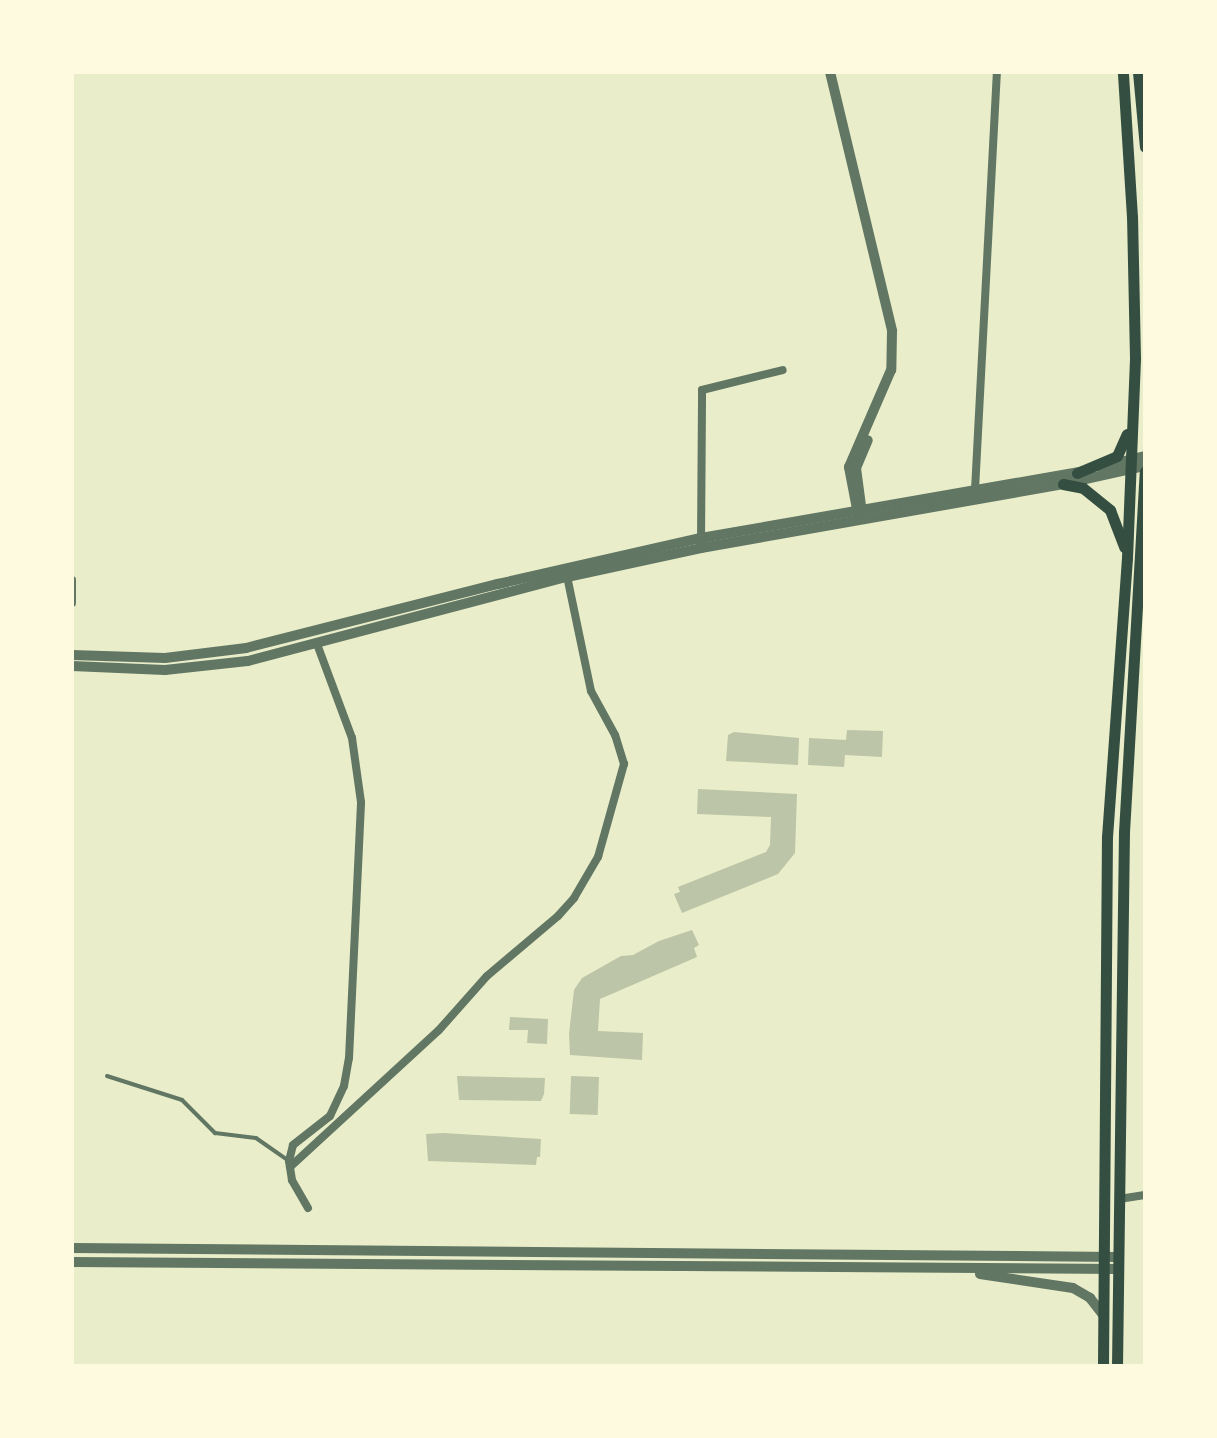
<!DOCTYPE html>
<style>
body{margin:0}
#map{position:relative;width:1217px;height:1438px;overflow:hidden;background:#e9edc9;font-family:"Roboto Serif",serif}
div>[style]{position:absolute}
.building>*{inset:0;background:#bcc5a7;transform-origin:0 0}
.service>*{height:4px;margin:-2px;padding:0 2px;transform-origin:2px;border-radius:2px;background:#617663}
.minor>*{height:8px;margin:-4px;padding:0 4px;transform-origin:4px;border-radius:4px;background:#617663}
.tertiary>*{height:10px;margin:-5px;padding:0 5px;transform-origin:5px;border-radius:5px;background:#617663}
.secondary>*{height:11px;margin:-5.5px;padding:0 5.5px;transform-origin:5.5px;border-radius:5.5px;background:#344e41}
span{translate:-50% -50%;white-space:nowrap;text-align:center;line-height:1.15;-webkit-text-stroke:6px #fefae0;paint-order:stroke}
.frame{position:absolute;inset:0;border:74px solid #fefae0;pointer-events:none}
</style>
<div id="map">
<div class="building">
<i style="clip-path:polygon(847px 730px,883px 731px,882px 757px,845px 755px,844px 767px,808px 765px,809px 738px,846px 740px)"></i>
<i style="clip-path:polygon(734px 732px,799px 738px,798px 765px,726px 761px,728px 735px)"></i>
<i style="clip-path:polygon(698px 789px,797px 794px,795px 853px,778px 874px,682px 913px,674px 894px,680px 892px,678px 887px,766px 852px,770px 845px,771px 817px,697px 814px)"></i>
<i style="clip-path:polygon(692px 930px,699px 945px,694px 948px,697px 957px,600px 999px,598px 1031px,643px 1033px,642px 1060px,570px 1055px,569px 1034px,574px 990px,582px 978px,621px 956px,633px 955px,659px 941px)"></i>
<i style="clip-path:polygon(510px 1017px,548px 1019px,547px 1044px,527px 1043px,528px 1030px,509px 1030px)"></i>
<i style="clip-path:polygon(457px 1076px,545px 1078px,544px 1094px,541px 1101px,459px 1100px)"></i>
<i style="left:571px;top:1076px;width:28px;height:38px;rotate:2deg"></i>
<i style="clip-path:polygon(443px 1133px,541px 1139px,540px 1157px,537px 1157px,536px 1165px,428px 1161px,426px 1134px)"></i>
</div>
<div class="service">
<i style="left:107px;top:1076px;width:79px;rotate:17.7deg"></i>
<i style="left:182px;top:1100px;width:47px;rotate:45deg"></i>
<i style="left:215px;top:1133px;width:41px;rotate:7deg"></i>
<i style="left:256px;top:1138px;width:40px;rotate:34.9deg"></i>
</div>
<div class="minor">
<i style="left:975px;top:490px;width:419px;rotate:-87deg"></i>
<i style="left:701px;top:543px;width:153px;rotate:-89.6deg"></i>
<i style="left:702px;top:390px;width:83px;rotate:-13.9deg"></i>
<i style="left:72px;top:580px;width:23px;rotate:90deg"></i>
<i style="left:290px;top:1167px;width:202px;rotate:-42.6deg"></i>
<i style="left:439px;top:1030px;width:72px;rotate:-48.4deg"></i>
<i style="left:487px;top:976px;width:93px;rotate:-40.2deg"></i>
<i style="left:558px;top:916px;width:24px;rotate:-48deg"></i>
<i style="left:574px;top:898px;width:48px;rotate:-59.7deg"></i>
<i style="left:598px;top:857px;width:97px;rotate:-74.4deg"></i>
<i style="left:624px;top:764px;width:30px;rotate:-107deg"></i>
<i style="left:615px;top:735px;width:50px;rotate:-118.6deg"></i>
<i style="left:591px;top:691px;width:123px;rotate:-101.8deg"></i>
<i style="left:1119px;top:1199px;width:26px;rotate:-9deg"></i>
<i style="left:308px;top:1208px;width:32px;rotate:-120deg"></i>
<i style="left:292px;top:1180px;width:19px;rotate:-99deg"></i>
<i style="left:289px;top:1161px;width:16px;rotate:-76deg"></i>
<i style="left:293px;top:1145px;width:47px;rotate:-38.1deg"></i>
<i style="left:330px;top:1116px;width:33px;rotate:-65deg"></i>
<i style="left:344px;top:1086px;width:28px;rotate:-80deg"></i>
<i style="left:349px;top:1058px;width:256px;rotate:-87.3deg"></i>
<i style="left:361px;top:802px;width:65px;rotate:-98deg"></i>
<i style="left:352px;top:738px;width:100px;rotate:-110.4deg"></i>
</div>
<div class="tertiary">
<i style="left:830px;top:72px;width:266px;rotate:76.5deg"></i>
<i style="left:892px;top:331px;width:39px;rotate:91deg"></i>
<i style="left:891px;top:370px;width:106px;rotate:113.4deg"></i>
<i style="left:849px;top:467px;width:48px;rotate:79.2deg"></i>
<i style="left:1100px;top:467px;width:46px;rotate:-13.7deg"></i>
<i style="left:862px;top:513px;width:45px;rotate:-97.6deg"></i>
<i style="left:856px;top:468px;width:30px;rotate:-67deg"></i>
<i style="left:72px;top:655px;width:93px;rotate:1.8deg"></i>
<i style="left:165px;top:658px;width:82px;rotate:-7deg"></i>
<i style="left:246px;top:648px;width:260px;rotate:-14.3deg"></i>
<i style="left:498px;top:584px;width:208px;rotate:-12.8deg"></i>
<i style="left:701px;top:538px;width:390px;rotate:-9.9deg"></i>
<i style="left:72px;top:666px;width:93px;rotate:2.5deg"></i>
<i style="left:165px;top:670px;width:83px;rotate:-6.2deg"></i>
<i style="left:248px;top:661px;width:330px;rotate:-14.8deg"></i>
<i style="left:567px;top:577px;width:137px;rotate:-12.2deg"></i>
<i style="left:701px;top:548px;width:368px;rotate:-10deg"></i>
<i style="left:1063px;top:484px;width:84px;rotate:-12.4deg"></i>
<i style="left:72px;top:1248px;width:1047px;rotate:0.49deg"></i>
<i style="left:72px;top:1262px;width:1047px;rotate:0.38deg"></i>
<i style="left:980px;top:1274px;width:94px;rotate:8.6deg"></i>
<i style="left:1073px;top:1288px;width:20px;rotate:30deg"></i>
<i style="left:1090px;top:1298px;width:23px;rotate:52deg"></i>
</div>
<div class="secondary">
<i style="left:1138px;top:72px;width:75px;rotate:84.7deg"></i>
<i style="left:1077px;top:473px;width:43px;rotate:-23deg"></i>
<i style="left:1117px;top:456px;width:24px;rotate:-66deg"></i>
<i style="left:1063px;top:484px;width:20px;rotate:11deg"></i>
<i style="left:1083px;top:488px;width:35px;rotate:39deg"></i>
<i style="left:1110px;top:510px;width:40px;rotate:69deg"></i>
<i style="left:1103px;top:1366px;width:529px;rotate:-89.57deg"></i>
<i style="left:1107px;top:837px;width:280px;rotate:-85.9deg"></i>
<i style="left:1127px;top:558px;width:200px;rotate:-87.7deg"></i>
<i style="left:1135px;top:358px;width:141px;rotate:-91.2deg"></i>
<i style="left:1132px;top:217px;width:145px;rotate:-93.6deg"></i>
<i style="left:1117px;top:1366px;width:534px;rotate:-89.25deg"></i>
<i style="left:1124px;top:832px;width:361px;rotate:-86.7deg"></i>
</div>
<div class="frame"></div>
</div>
